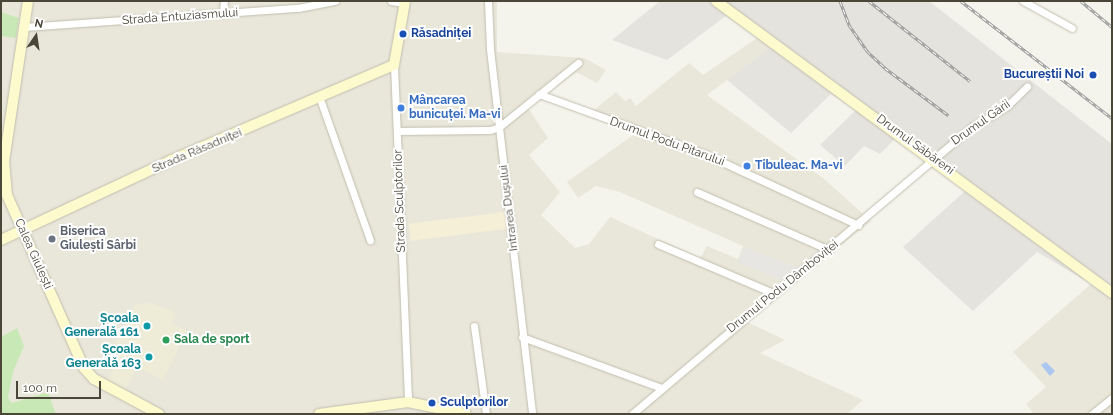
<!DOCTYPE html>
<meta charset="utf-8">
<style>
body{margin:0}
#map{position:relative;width:1113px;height:415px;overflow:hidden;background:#f5f4ec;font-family:Raleway,sans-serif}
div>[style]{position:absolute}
.residential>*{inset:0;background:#e9e7da}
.commercial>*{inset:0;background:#f6efd8;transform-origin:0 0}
.industrial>*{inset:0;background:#e5e3dd}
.education>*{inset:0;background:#eeecd6}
.green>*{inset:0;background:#c8e8b6}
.parking>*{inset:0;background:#e7e6e3}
.water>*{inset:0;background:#abc6ef}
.roads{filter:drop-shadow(0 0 1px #c1beae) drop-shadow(0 0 1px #c1beae)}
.street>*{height:7px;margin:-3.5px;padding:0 3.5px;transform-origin:3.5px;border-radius:3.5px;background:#fff}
.secondary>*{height:10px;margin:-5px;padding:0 5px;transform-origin:5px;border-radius:5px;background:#fdfbce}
.rail>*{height:3px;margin-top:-1.5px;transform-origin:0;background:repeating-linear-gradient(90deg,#fff 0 4.5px,#9a9a9a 0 9px);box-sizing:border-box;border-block:1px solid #9a9a9a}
.dots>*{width:11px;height:11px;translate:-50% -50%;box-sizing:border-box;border:2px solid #fff;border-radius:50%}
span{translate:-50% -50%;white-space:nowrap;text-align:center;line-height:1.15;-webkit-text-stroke:4px #fff;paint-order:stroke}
.street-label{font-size:12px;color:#4a4739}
.transit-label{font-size:12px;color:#164399;font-weight:700}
.left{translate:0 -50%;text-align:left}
.right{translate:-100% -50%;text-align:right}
.shop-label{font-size:12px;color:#366cbe;font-weight:700}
.worship-label{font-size:12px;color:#5b616d;font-weight:700}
.culture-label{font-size:12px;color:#0d838f;font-weight:700}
.leisure-label{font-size:12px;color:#27864d;font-weight:700}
.frame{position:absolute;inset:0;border:2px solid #4a4739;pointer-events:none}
.north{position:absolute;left:16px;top:16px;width:40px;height:40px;-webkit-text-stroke:3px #fff;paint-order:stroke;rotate:13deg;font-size:11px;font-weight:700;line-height:16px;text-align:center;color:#4a4739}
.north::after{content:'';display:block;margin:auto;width:14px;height:18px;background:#4a4739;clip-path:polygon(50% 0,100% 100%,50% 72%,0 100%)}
.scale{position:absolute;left:16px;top:381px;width:85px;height:18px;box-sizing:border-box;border:2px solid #4a4739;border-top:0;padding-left:5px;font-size:12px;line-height:14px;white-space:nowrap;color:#4a4739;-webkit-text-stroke:3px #fff;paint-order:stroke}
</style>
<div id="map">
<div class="residential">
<i style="clip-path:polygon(1px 1px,497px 1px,497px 52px,584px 58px,606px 70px,597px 83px,576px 72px,528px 108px,548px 138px,529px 155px,560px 192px,541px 215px,575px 248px,589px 244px,610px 217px,700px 258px,707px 246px,738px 259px,743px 246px,620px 192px,596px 186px,578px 198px,567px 182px,636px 133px,588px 115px,616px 92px,625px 101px,630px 98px,636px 106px,689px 63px,703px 75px,757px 38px,771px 47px,707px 95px,823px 178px,871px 221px,747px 322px,785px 340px,760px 353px,863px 400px,847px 414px,56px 414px,48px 392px,12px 403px,8px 398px,13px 372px,24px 346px,17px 329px,1px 337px,1px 36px,16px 38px,19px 18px,1px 12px)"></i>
<i style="clip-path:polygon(1091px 284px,1112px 302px,1112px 414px,1034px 414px,1026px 404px,1046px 387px,1013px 352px)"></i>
</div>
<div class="commercial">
<i style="left:505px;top:212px;width:17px;height:97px;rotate:83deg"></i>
</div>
<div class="industrial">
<i style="clip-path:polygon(660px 1px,929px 1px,1112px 144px,1112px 302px,1091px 284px,1037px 252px,973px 311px,903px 247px,965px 191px,896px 138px,880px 154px,864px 146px,845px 166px,820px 145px,856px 110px,831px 94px,791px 133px,727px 80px,771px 47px,726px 16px,667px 60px,612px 40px)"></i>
</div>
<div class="education">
<i style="clip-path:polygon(151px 303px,172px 311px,175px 314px,171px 323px,187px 331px,163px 380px,137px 367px,125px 391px,107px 381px,118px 359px,116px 343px,135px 305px)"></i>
</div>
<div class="green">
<i style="clip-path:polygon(1px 12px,19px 18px,16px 38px,1px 36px)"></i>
<i style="clip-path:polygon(17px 328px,24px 346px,13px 372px,8px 398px,12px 403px,48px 392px,56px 414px,1px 414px,1px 337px)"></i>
</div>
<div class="parking">
<i style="clip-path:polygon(744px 247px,798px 268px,784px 281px,738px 262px)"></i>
</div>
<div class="water">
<i style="clip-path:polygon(1046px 362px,1055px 371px,1050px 376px,1041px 365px)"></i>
</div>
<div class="roads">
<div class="street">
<i style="left:391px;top:1px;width:13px;rotate:9deg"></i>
<i style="left:488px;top:1px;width:48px;rotate:87.6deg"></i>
<i style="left:490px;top:49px;width:367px;rotate:83.4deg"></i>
<i style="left:1023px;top:1px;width:56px;rotate:28.9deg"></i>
<i style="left:223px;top:14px;width:13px;rotate:-86deg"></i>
<i style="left:24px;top:27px;width:275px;rotate:-4deg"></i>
<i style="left:298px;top:8px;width:38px;rotate:-11deg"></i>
<i style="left:394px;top:65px;width:337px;rotate:87.6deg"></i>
<i style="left:539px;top:94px;width:177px;rotate:19.9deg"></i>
<i style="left:705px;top:154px;width:169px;rotate:24.9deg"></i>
<i style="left:320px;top:99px;width:150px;rotate:70.5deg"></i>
<i style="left:397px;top:131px;width:93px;rotate:-0.6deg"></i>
<i style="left:490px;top:130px;width:9px;rotate:-18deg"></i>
<i style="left:499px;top:127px;width:102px;rotate:-39deg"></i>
<i style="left:697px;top:192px;width:144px;rotate:23.7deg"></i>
<i style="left:658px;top:244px;width:125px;rotate:23.1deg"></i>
<i style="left:474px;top:326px;width:89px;rotate:82.2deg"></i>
<i style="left:522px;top:337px;width:148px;rotate:20.1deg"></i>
<i style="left:632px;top:414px;width:445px;rotate:-40.2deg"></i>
<i style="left:972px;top:127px;width:41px;rotate:-31deg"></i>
<i style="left:1007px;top:106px;width:28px;rotate:-44deg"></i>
<i style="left:1092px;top:414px;width:26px;rotate:-39deg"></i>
</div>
<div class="secondary">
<i style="left:28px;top:1px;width:162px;rotate:98.5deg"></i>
<i style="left:4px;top:161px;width:34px;rotate:85deg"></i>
<i style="left:7px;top:195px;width:189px;rotate:66deg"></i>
<i style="left:84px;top:368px;width:15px;rotate:48deg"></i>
<i style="left:94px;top:379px;width:74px;rotate:28.3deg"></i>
<i style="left:716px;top:1px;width:492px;rotate:36.4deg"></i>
<i style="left:1px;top:240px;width:189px;rotate:-25.1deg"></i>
<i style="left:172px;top:160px;width:241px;rotate:-23.2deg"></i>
<i style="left:394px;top:65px;width:65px;rotate:-80.2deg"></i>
<i style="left:319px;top:414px;width:90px;rotate:-7.7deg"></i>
<i style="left:408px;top:402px;width:59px;rotate:11.7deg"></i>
</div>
</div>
<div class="rail">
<i style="left:840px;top:1px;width:26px;rotate:69deg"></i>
<i style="left:849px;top:25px;width:32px;rotate:55deg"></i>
<i style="left:867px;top:51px;width:25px;rotate:43deg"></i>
<i style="left:885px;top:68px;width:79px;rotate:36.7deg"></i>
<i style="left:869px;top:1px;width:129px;rotate:38.4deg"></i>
<i style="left:961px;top:1px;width:191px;rotate:37.8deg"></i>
<i style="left:1081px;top:1px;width:40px;rotate:40deg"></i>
</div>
<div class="dots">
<i style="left:403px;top:34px;background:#1a4fb4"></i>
<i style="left:1093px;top:75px;background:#1a4fb4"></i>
<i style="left:401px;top:108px;background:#3f7fe0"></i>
<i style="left:747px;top:166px;background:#3f7fe0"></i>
<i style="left:52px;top:239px;background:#6b7280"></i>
<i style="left:147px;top:326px;background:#0f9aa8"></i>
<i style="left:166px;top:340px;background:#2e9e5b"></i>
<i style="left:149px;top:357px;background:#0f9aa8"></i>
<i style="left:432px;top:403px;background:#1a4fb4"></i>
</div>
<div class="street-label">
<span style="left:180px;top:17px;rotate:-4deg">Strada Entuziasmului</span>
<span style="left:981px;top:123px;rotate:-35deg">Drumul Gării</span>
<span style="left:667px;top:142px;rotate:20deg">Drumul Podu Pitarului</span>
<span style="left:915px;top:145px;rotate:36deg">Drumul Săbăreni</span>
<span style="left:197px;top:151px;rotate:-23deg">Strada Răsadniței</span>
<span style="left:400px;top:201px;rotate:-92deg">Strada Sculptorilor</span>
<span style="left:509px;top:208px;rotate:-97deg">Intrarea Dușului</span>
<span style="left:33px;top:254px;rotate:66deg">Calea Giulești</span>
<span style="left:783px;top:287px;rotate:-39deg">Drumul Podu Dâmboviței</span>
</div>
<div class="transit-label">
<span class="left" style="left:411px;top:34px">Răsadniței</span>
<span class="right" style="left:1084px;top:75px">Bucureștii Noi</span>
<span class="left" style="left:440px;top:403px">Sculptorilor</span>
</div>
<div class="shop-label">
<span class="left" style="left:409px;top:108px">Mâncarea<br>bunicuței. Ma-vi</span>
<span class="left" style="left:755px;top:166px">Tibuleac. Ma-vi</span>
</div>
<div class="worship-label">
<span class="left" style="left:60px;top:239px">Biserica<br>Giulești Sârbi</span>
</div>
<div class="culture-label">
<span class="right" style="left:139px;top:326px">Școala<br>Generală 161</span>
<span class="right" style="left:141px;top:357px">Școala<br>Generală 163</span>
</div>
<div class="leisure-label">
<span class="left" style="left:174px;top:340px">Sala de sport</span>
</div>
<div class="frame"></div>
<div class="north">N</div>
<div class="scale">100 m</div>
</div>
